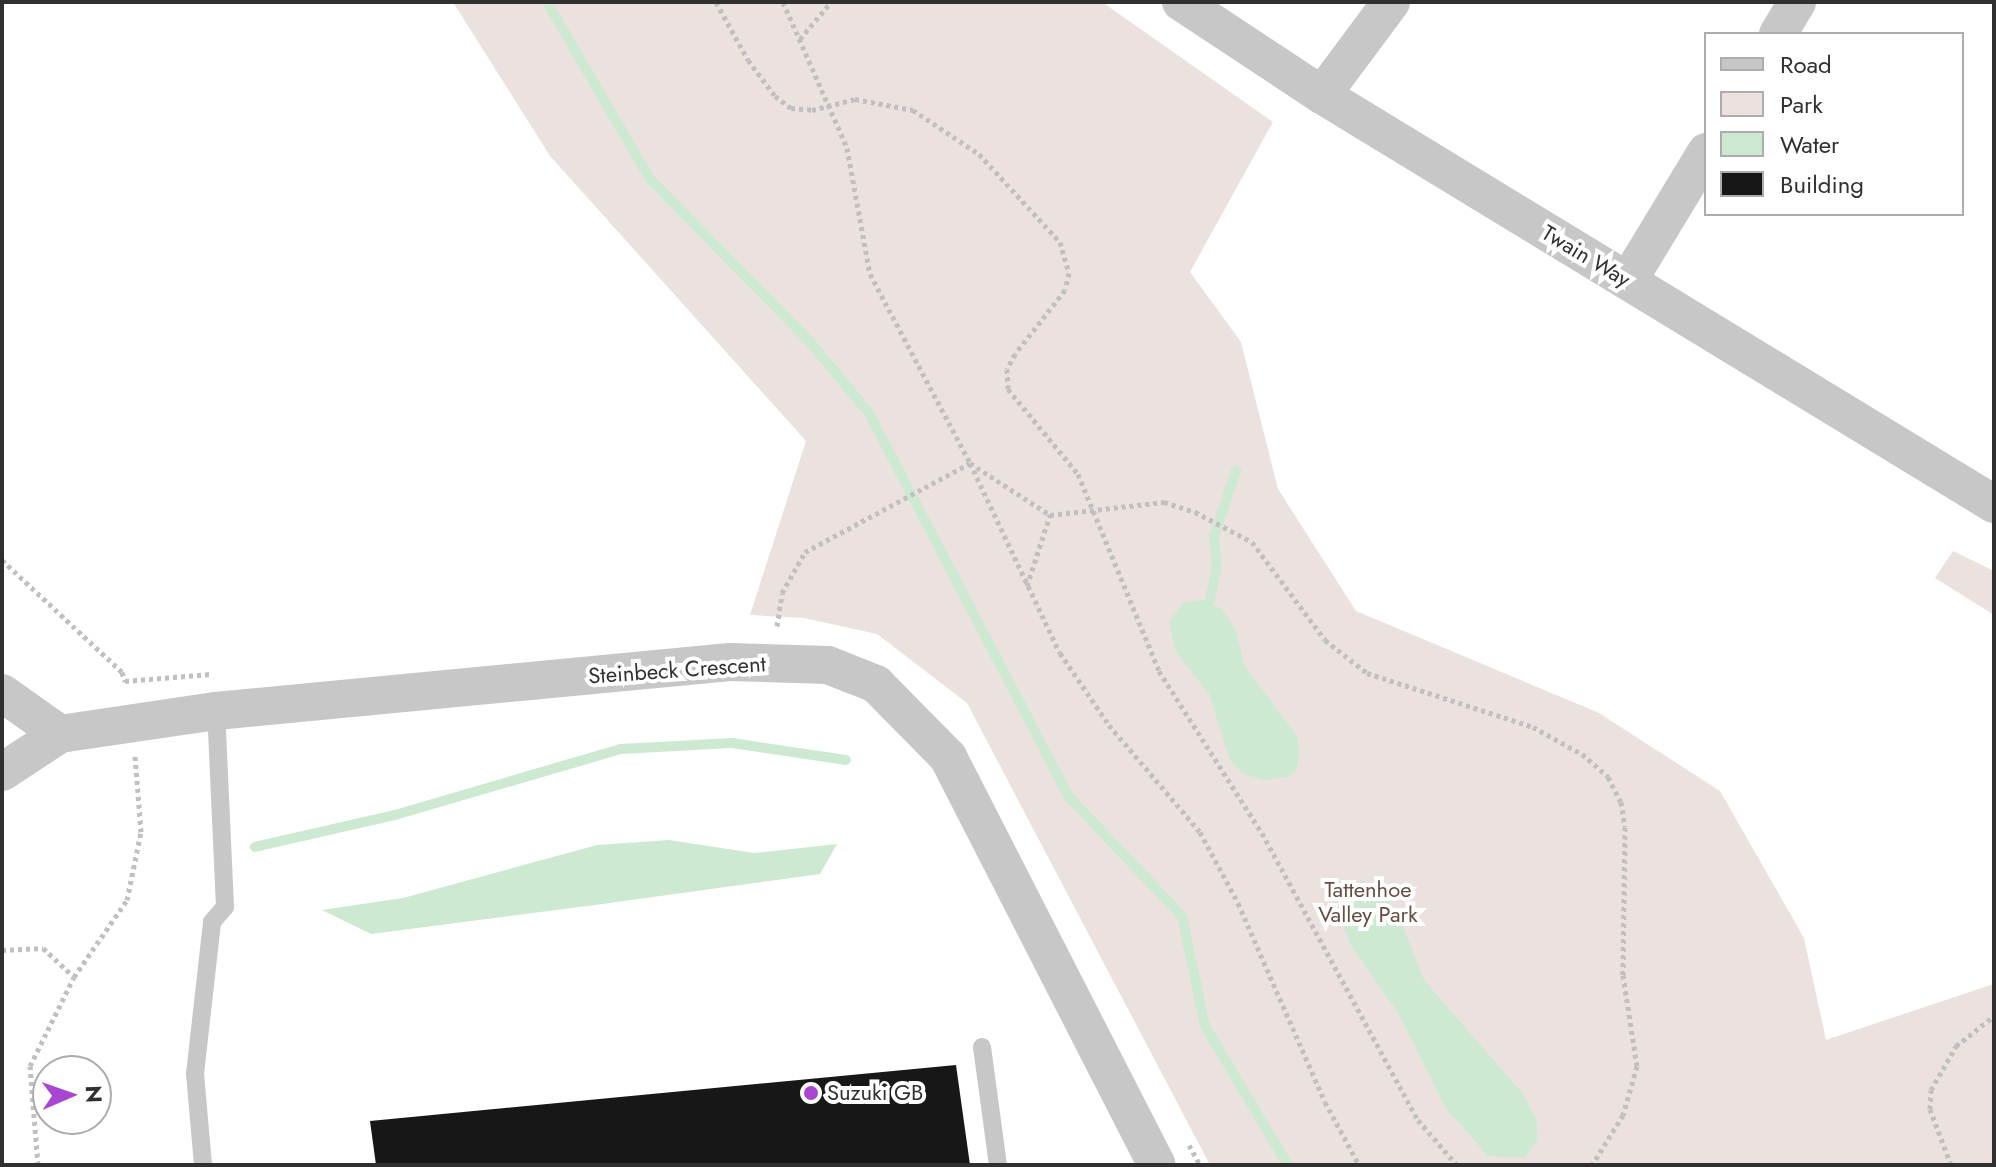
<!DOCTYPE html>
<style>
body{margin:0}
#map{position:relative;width:1996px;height:1167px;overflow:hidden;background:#fff;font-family:Jost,sans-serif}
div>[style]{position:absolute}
.green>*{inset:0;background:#ebe2df}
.water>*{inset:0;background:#cee9d2}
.stream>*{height:10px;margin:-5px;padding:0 5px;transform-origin:5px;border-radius:5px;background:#cee9d2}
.building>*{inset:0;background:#171717}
.path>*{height:5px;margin-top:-2.5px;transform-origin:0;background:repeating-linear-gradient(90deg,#c0c0c0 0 4px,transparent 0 8px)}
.lane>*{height:18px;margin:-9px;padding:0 9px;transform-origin:9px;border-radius:9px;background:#c7c7c7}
.street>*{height:38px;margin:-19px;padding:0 19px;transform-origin:19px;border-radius:19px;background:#c7c7c7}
.dots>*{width:22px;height:22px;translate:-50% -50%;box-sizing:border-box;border:4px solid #fff;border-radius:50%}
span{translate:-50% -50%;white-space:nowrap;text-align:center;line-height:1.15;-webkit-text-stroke:8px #fff;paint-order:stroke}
.street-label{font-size:22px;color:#303030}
.park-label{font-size:22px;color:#674d42}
.poi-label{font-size:22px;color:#303030}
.left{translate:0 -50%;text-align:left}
.frame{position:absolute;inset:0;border:4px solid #303030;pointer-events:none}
.legend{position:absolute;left:1704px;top:32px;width:260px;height:184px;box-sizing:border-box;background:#fff;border:2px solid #acacac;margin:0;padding:10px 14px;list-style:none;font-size:24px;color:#303030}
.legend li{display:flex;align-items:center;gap:16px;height:40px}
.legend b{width:40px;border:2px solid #acacac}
.north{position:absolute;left:32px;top:1055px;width:80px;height:80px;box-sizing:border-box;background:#fff;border:2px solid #acacac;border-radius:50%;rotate:88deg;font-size:22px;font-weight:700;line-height:32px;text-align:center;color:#303030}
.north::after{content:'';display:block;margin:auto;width:28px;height:36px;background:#a846d2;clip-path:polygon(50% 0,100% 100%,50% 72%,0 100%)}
</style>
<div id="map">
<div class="green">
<i style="clip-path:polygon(453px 2px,1102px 2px,1273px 122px,1190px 272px,1241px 342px,1278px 489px,1356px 611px,1599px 713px,1720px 791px,1804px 938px,1826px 1040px,1994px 984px,1994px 1165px,1210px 1165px,967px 703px,877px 634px,804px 618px,750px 615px,806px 441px,550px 156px)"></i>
<i style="clip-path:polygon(1953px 551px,1994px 571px,1994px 615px,1935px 578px)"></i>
</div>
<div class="water">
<i style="clip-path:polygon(1202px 600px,1222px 609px,1236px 630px,1244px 665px,1297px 736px,1300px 752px,1296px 771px,1287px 777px,1265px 780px,1243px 774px,1230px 760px,1209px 694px,1176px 652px,1169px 622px,1183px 603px)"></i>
<i style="clip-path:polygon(669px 840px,754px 853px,837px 844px,820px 874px,595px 905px,371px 934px,322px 910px,403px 898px,597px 845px)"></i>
<i style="clip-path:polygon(1361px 881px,1382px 889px,1401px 921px,1424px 980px,1524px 1095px,1537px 1121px,1537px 1141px,1525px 1158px,1488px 1156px,1445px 1107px,1398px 1013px,1350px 944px,1337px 907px,1347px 886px)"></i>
</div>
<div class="stream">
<i style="left:547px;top:2px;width:205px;rotate:59.8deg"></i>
<i style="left:650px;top:179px;width:228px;rotate:45.5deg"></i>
<i style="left:810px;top:342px;width:92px;rotate:50.3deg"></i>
<i style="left:869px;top:413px;width:432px;rotate:62.5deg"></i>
<i style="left:1068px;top:796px;width:166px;rotate:46.5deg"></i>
<i style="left:1182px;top:916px;width:112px;rotate:78.2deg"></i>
<i style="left:1205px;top:1026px;width:162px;rotate:59.2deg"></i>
<i style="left:1209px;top:603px;width:35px;rotate:-77deg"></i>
<i style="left:1217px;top:569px;width:32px;rotate:-95deg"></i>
<i style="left:1214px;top:537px;width:70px;rotate:-71.6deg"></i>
<i style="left:255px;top:847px;width:144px;rotate:-12.9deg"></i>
<i style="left:395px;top:815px;width:235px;rotate:-16.3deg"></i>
<i style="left:621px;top:749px;width:111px;rotate:-3.1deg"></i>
<i style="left:732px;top:743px;width:115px;rotate:8.5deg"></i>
</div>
<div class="building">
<i style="clip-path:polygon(956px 1065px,970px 1165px,376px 1165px,370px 1121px)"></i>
</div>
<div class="path">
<i style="left:716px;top:2px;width:66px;rotate:61.1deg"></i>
<i style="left:748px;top:60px;width:45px;rotate:53.1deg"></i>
<i style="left:775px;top:96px;width:20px;rotate:37deg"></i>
<i style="left:791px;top:108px;width:21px;rotate:5deg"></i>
<i style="left:812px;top:110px;width:44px;rotate:-14.3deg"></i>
<i style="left:855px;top:99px;width:59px;rotate:10.7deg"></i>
<i style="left:913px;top:110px;width:79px;rotate:33.7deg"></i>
<i style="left:979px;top:154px;width:120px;rotate:47.4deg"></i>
<i style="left:1060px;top:242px;width:32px;rotate:74deg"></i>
<i style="left:1069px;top:273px;width:17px;rotate:103deg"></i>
<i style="left:1065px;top:290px;width:81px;rotate:128deg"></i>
<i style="left:1015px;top:354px;width:17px;rotate:118deg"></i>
<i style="left:1007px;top:369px;width:20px;rotate:87deg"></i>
<i style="left:1008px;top:389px;width:110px;rotate:50.5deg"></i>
<i style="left:1078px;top:474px;width:213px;rotate:67.6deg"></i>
<i style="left:1159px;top:671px;width:192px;rotate:57.6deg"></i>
<i style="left:1262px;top:833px;width:327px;rotate:61.5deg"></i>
<i style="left:1418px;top:1120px;width:60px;rotate:49.1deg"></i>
<i style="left:783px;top:2px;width:159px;rotate:66.3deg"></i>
<i style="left:847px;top:148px;width:128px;rotate:79.7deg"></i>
<i style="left:870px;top:274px;width:214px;rotate:62.1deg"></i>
<i style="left:970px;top:463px;width:95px;rotate:33deg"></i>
<i style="left:1050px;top:515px;width:115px;rotate:-6.5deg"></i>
<i style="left:1164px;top:502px;width:33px;rotate:18deg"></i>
<i style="left:1195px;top:512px;width:64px;rotate:27.8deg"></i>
<i style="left:1252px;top:542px;width:122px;rotate:53.3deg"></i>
<i style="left:1325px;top:640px;width:53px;rotate:38.2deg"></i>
<i style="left:1367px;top:673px;width:175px;rotate:18deg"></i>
<i style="left:1533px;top:727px;width:56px;rotate:28.9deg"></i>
<i style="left:1582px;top:754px;width:35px;rotate:41deg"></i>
<i style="left:1608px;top:777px;width:28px;rotate:63deg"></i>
<i style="left:1621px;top:802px;width:25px;rotate:81deg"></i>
<i style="left:1625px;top:827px;width:148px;rotate:90.8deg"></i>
<i style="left:1623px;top:975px;width:92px;rotate:81.3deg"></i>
<i style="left:1637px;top:1066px;width:51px;rotate:105.9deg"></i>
<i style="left:1623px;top:1115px;width:59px;rotate:121.8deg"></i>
<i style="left:800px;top:39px;width:48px;rotate:-50deg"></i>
<i style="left:2px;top:560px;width:164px;rotate:43deg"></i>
<i style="left:122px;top:672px;width:10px;rotate:73deg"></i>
<i style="left:1027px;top:586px;width:75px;rotate:-72.1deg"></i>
<i style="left:777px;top:626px;width:33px;rotate:-81deg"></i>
<i style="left:782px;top:593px;width:47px;rotate:-60.7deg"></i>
<i style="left:805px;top:552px;width:187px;rotate:-28.3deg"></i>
<i style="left:970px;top:463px;width:210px;rotate:64.7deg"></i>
<i style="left:1060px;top:653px;width:87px;rotate:55.8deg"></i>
<i style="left:1109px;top:725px;width:140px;rotate:49.6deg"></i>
<i style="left:1200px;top:832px;width:81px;rotate:61.8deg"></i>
<i style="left:1238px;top:903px;width:217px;rotate:66.4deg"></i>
<i style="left:1325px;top:1102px;width:72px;rotate:61.6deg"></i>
<i style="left:125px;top:681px;width:86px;rotate:-4.7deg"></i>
<i style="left:2px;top:950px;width:41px;rotate:-2.8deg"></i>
<i style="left:43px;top:948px;width:42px;rotate:43.1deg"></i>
<i style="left:1189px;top:1145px;width:23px;rotate:61deg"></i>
<i style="left:38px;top:1165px;width:99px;rotate:-94.6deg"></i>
<i style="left:30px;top:1066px;width:99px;rotate:-63.7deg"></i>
<i style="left:74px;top:977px;width:93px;rotate:-55.5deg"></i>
<i style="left:127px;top:900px;width:69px;rotate:-78.4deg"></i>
<i style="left:141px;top:832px;width:77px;rotate:-94.5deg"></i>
<i style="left:1951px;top:1165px;width:60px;rotate:-110.6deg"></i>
<i style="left:1930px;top:1109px;width:19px;rotate:-87deg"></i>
<i style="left:1931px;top:1090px;width:51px;rotate:-60.4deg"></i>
<i style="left:1956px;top:1046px;width:48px;rotate:-38.3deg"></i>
</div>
<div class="lane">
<i style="left:982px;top:1047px;width:119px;rotate:82.3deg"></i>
<i style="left:203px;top:1165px;width:91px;rotate:-95deg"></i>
<i style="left:195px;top:1074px;width:153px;rotate:-83.6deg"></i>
<i style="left:212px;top:922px;width:20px;rotate:-49deg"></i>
<i style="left:225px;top:907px;width:196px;rotate:-92.6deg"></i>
</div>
<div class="street">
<i style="left:1181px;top:2px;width:169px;rotate:33.4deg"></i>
<i style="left:1322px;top:95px;width:787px;rotate:31.33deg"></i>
<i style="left:1778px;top:34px;width:37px;rotate:-59deg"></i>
<i style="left:1322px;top:95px;width:116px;rotate:-53.4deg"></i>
<i style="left:1628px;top:281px;width:151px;rotate:-58.8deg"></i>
<i style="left:2px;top:693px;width:71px;rotate:35.3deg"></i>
<i style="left:2px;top:772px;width:69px;rotate:-33.2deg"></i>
<i style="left:60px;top:734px;width:158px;rotate:-8.4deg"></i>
<i style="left:216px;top:711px;width:516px;rotate:-5.45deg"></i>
<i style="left:730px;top:662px;width:98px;rotate:1.8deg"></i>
<i style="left:828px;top:665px;width:52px;rotate:21.6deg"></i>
<i style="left:876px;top:684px;width:103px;rotate:45.4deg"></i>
<i style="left:948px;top:757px;width:458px;rotate:62.9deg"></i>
</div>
<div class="dots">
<i style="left:811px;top:1093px;background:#a846d2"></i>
</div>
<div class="street-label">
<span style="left:1586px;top:256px;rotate:31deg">Twain Way</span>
<span style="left:677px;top:670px;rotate:-4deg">Steinbeck Crescent</span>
</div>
<div class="park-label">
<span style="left:1368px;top:902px">Tattenhoe<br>Valley Park</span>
</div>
<div class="poi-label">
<span class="left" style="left:827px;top:1093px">Suzuki GB</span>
</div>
<div class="frame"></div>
<ul class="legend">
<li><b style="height:10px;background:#c7c7c7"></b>Road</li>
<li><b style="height:22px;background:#ebe2df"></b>Park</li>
<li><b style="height:22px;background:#cee9d2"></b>Water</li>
<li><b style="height:22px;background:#171717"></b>Building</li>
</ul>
<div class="north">N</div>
</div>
